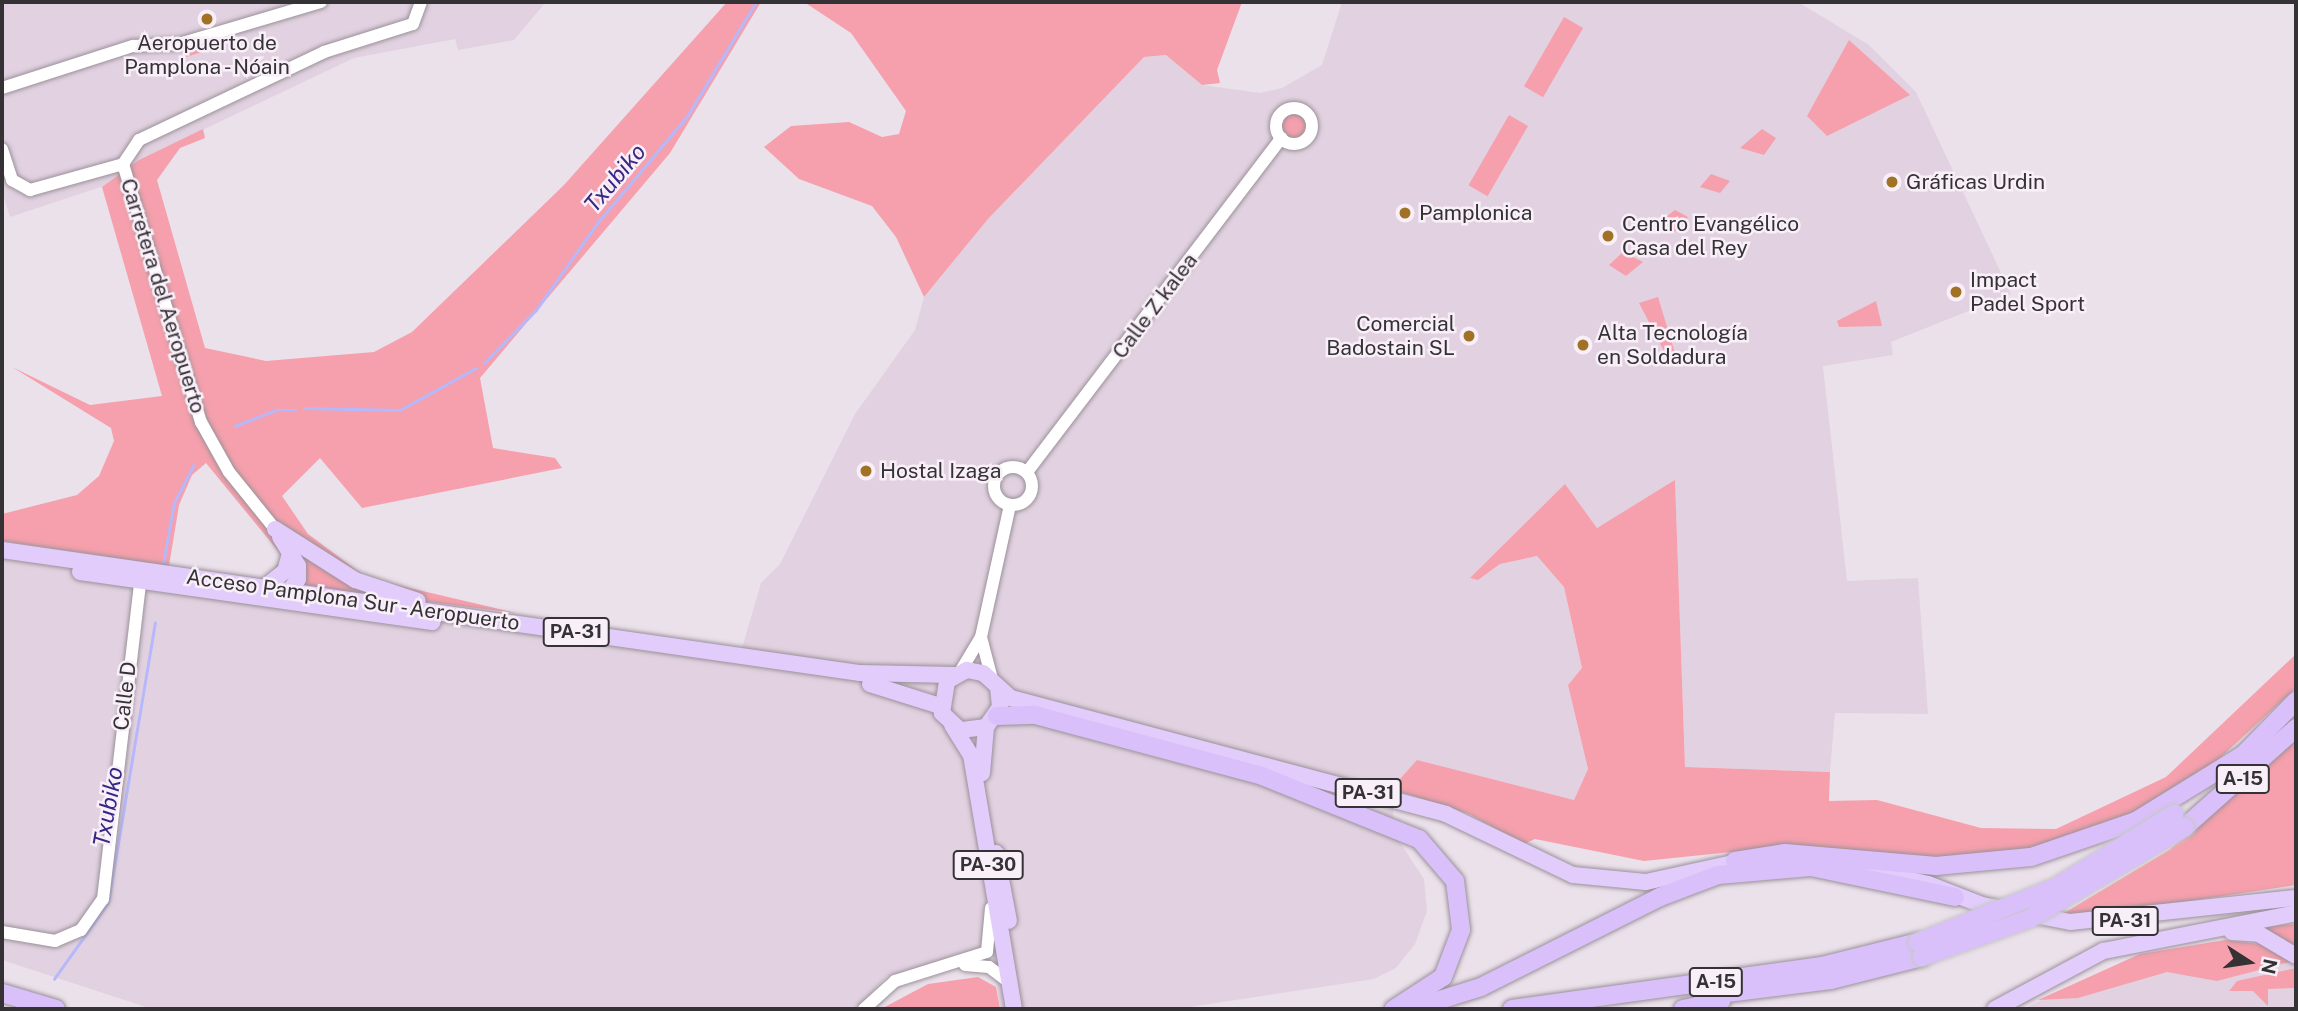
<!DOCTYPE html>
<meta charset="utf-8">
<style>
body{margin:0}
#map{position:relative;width:2298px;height:1011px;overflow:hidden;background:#ebe1eb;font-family:"Public Sans",sans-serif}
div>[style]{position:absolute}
.built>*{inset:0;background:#e2d2e1}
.green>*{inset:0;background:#f5a0ac;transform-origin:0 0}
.round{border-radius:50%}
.stream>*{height:2.5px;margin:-1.25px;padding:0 1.25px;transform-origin:1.25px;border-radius:1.25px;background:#b6b8fa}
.roads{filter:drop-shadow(0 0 2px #9a9199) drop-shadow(0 0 2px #9a9199)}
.tertiary>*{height:12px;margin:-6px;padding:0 6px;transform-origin:6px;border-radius:6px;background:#fff}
.tertiary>.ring{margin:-6px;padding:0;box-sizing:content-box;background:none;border:12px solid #fff;border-radius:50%}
.trunk>*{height:16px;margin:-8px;padding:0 8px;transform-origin:8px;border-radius:8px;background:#e2ccfc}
.motorway>*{height:18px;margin:-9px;padding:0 9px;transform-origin:9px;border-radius:9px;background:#dac0fb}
.bridges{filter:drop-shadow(0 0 2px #c6c6c6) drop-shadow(0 0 2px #c6c6c6)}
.motorway-bridge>*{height:18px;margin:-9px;padding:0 9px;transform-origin:9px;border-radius:9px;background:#dac0fb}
.dots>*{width:19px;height:19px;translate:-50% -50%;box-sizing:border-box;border:4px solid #f8eff8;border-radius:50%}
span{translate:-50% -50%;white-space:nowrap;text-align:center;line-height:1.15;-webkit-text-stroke:5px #f8eff8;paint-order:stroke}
.shield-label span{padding:2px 5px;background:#f8eff8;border:2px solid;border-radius:5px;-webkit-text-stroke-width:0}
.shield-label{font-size:19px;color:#353235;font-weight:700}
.poi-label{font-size:21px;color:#353235}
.left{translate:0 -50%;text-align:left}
.right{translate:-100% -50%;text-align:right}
.street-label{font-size:21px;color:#353235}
.water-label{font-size:23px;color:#362884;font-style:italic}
.frame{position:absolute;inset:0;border:4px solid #353235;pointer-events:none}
.north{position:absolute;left:2214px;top:927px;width:70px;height:70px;-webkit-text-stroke:5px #f8eff8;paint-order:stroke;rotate:102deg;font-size:19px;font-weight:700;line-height:28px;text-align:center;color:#353235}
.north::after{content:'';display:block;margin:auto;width:24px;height:32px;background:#353235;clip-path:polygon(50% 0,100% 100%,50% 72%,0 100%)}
</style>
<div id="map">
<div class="built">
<i style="clip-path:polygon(2px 2px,546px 2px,514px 40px,458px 50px,455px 39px,354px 58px,139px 160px,116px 182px,10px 217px,2px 191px)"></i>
<i style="clip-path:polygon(1342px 2px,1798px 2px,1869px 45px,1916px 92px,2011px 294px,1891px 342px,1893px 355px,1823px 366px,1847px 581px,1918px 578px,1928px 714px,1835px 713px,1830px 772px,1685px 767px,1675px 481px,1597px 528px,1564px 485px,1478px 580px,1500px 564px,1537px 556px,1564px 587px,1582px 668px,1568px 685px,1588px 769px,1574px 800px,1417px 761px,1391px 789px,1395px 835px,1424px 879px,1427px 911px,1415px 944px,1396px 968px,1374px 979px,1176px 1009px,1000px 1009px,990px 938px,971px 955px,886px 977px,857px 1009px,152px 1009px,2px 960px,2px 541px,742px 648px,761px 583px,780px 564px,855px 414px,915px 330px,924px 297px,988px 219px,1144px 57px,1166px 55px,1202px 85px,1260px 93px,1282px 88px,1322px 65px)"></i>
<i style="clip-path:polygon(2296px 935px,2296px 1009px,2023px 1009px,2140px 954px)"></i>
</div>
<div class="green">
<i style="clip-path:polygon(727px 2px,761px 2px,670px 153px,480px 378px,493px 448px,555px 458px,562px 468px,362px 508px,320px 458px,282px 496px,308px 534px,367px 578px,516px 613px,265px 581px,283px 557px,206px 463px,192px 475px,179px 505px,169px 566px,2px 541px,2px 514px,77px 495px,99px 476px,114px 441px,111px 428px,12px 367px,90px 405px,162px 396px,102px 187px,139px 160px,203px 129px,205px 138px,180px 148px,157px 180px,205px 348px,266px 361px,374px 352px,412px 332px,564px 185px)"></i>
<i style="clip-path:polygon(804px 2px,1242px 2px,1217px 70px,1220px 83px,1202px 85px,1166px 55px,1144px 57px,988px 219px,924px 297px,896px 237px,872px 206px,799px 179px,764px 147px,791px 126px,849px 122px,882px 137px,899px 134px,906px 111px,851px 33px)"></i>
<i style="left:1564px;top:17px;width:22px;height:80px;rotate:30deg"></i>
<i style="clip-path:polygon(224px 38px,202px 52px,186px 57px,183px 48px)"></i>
<i style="clip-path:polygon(1849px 40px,1910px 95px,1827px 136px,1807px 116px)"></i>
<i class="round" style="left:1280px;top:112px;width:28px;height:28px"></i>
<i style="left:1509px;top:115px;width:22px;height:81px;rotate:30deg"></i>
<i style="clip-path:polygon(1762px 129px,1776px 138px,1764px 155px,1740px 148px)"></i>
<i style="clip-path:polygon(1711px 174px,1730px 181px,1720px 193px,1700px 187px)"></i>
<i style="clip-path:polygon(1675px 210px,1688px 217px,1673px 234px,1654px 226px)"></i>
<i style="clip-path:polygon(1623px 252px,1643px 262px,1626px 276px,1609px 265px)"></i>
<i style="clip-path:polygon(1658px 297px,1675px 353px,1667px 357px,1639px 303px)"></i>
<i style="clip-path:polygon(1876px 301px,1882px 326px,1839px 327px,1837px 321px)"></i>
<i style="clip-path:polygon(1675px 480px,1685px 767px,1830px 772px,1829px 801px,1877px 800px,1981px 828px,2056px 829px,2166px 777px,2296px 654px,2296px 688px,2196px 780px,2139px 815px,2019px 853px,1943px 861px,1770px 848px,1644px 861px,1535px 839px,1524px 844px,1469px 814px,1391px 789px,1417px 760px,1574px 800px,1588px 769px,1568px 685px,1582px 668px,1564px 587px,1537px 556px,1500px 564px,1478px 580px,1470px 578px,1565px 484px,1597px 528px)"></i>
<i style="clip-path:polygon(2296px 740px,2296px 885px,2089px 916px,2064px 913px,2169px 850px)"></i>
<i style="clip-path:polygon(2296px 924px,2296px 950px,2262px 928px,2281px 925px)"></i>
<i style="clip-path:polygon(2225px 940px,2267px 945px,2290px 962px,2217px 981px,2167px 972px,2078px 998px,2038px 1000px,2140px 954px)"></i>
<i style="clip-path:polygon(2296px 968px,2296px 1006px,2295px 988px,2268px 989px,2268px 1006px,2253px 991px,2229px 991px,2237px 981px)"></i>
<i style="clip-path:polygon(978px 977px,996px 987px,1000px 1009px,881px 1009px,928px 984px)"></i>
</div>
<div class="stream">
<i style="left:484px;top:363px;width:74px;rotate:-45.5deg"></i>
<i style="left:536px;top:310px;width:108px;rotate:-54.8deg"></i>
<i style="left:598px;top:222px;width:140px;rotate:-49.9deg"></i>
<i style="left:688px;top:115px;width:132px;rotate:-59deg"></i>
<i style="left:304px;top:408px;width:96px;rotate:1.2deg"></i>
<i style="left:400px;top:410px;width:87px;rotate:-28.9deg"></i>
<i style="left:235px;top:426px;width:44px;rotate:-21.3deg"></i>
<i style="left:276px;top:410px;width:20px"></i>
<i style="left:163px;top:564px;width:62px;rotate:-79.8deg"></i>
<i style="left:174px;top:503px;width:42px;rotate:-62.8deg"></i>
<i style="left:54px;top:979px;width:93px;rotate:-54.6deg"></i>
<i style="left:108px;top:903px;width:284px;rotate:-80.5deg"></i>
</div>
<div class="roads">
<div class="tertiary">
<i style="left:2px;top:88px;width:138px;rotate:-17.8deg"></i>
<i style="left:133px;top:46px;width:46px;rotate:-2.5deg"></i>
<i style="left:179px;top:44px;width:148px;rotate:-16.5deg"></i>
<i class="ring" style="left:1276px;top:108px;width:24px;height:24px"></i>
<i style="left:2px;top:149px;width:33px;rotate:72deg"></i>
<i style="left:12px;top:180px;width:21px;rotate:29deg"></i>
<i style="left:30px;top:190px;width:97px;rotate:-15.6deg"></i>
<i style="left:123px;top:164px;width:29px;rotate:-56deg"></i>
<i style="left:139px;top:140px;width:205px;rotate:-25.4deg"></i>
<i style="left:324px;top:52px;width:93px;rotate:-17.5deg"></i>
<i style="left:413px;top:24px;width:23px;rotate:-70deg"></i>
<i style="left:123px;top:164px;width:270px;rotate:73.2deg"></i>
<i style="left:201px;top:422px;width:57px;rotate:60.8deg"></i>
<i style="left:229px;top:472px;width:73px;rotate:51.1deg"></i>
<i class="ring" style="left:994px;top:467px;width:26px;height:26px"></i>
<i style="left:1027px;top:472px;width:420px;rotate:-52.7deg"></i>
<i style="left:960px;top:672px;width:41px;rotate:-59deg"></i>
<i style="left:992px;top:679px;width:43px;rotate:-104.7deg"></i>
<i style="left:981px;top:637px;width:135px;rotate:-77.6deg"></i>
<i style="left:2px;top:932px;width:54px;rotate:9.6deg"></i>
<i style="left:55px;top:941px;width:28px;rotate:-23deg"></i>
<i style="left:81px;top:930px;width:38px;rotate:-55deg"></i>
<i style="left:103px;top:899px;width:319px;rotate:-83.3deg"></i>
<i style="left:965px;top:965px;width:24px;rotate:5deg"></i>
<i style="left:989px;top:967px;width:26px;rotate:37deg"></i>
<i style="left:864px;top:1009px;width:42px;rotate:-42.1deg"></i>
<i style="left:895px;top:981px;width:96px;rotate:-17.5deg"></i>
<i style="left:987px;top:952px;width:44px;rotate:-84.8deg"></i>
</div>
<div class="trunk">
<i style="left:275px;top:529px;width:95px;rotate:32.5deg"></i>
<i style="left:355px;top:580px;width:66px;rotate:18.4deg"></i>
<i style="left:280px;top:537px;width:34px;rotate:58deg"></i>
<i style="left:298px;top:566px;width:13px;rotate:90deg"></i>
<i style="left:298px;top:579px;width:22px;rotate:126deg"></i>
<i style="left:2px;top:550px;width:867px;rotate:8.16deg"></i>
<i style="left:860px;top:673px;width:94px;rotate:1.2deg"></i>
<i style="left:80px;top:572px;width:356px;rotate:8.1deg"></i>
<i style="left:264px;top:588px;width:27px;rotate:-39deg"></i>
<i style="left:285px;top:571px;width:15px;rotate:-74deg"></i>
<i style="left:870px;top:684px;width:73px;rotate:17.4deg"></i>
<i style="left:998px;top:687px;width:20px;rotate:84deg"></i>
<i style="left:1000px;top:707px;width:24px;rotate:125deg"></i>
<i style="left:986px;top:727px;width:26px;rotate:173deg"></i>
<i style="left:960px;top:730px;width:25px;rotate:-137deg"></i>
<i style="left:942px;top:713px;width:32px;rotate:-81deg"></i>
<i style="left:947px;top:681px;width:23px;rotate:-29deg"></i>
<i style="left:967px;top:670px;width:16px;rotate:11deg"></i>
<i style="left:983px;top:673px;width:38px;rotate:42deg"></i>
<i style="left:1011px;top:698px;width:450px;rotate:14.9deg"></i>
<i style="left:1446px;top:814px;width:141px;rotate:25.7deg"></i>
<i style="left:1573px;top:875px;width:73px;rotate:5.5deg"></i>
<i style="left:1646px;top:882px;width:103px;rotate:-12.3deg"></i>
<i style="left:952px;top:725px;width:36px;rotate:58deg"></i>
<i style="left:971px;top:755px;width:258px;rotate:80.4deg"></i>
<i style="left:982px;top:773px;width:46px;rotate:-85deg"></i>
<i style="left:996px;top:853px;width:69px;rotate:79.2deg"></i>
<i style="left:1849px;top:865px;width:81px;rotate:13.5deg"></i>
<i style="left:1928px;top:884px;width:58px;rotate:21.3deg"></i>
<i style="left:1982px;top:905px;width:90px;rotate:10.9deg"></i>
<i style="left:2070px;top:922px;width:227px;rotate:-6.1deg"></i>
<i style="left:2232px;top:932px;width:27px;rotate:4deg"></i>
<i style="left:2259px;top:934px;width:43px;rotate:30.7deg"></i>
<i style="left:1995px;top:1009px;width:123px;rotate:-28.2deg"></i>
<i style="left:2103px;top:951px;width:197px;rotate:-11.1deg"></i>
</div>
<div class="motorway">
<i style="left:997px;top:716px;width:38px;rotate:-2deg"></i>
<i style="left:1035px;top:715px;width:235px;rotate:15deg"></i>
<i style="left:1262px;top:776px;width:169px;rotate:21.9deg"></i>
<i style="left:1419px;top:839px;width:55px;rotate:49.4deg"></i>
<i style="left:1455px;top:881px;width:49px;rotate:83deg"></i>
<i style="left:1461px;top:930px;width:50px;rotate:111deg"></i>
<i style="left:1443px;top:977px;width:59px;rotate:146.9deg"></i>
<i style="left:2238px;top:760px;width:83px;rotate:-45.5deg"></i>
<i style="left:2185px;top:827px;width:149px;rotate:-41.7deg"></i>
<i style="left:1735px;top:861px;width:51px;rotate:-9.1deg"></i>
<i style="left:1785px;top:853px;width:152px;rotate:4.9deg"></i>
<i style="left:1936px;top:866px;width:95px;rotate:-5.4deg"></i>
<i style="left:2031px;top:857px;width:111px;rotate:-18.9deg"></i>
<i style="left:2136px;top:821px;width:129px;rotate:-31.7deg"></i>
<i style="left:2px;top:993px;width:56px;rotate:16.5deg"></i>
<i style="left:1703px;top:996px;width:129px;rotate:-7.1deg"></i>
<i style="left:1831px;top:980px;width:94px;rotate:-14.2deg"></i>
<i style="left:1411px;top:1009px;width:73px;rotate:-17.4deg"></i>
<i style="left:1481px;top:987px;width:200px;rotate:-26.7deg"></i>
<i style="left:1660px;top:897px;width:62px;rotate:-20.8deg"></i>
<i style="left:1718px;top:875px;width:93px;rotate:-4.9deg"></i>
<i style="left:1811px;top:867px;width:147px;rotate:11.8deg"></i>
<i style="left:1512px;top:1009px;width:313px;rotate:-7.9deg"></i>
<i style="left:1822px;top:966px;width:99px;rotate:-14deg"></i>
<i style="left:1683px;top:1009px;width:39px;rotate:-12deg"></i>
</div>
</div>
<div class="bridges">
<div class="motorway-bridge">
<i style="left:1918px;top:942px;width:149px;rotate:-21.7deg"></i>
<i style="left:2056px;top:887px;width:139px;rotate:-31.7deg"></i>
<i style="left:1922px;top:957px;width:114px;rotate:-19.6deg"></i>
<i style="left:2029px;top:919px;width:181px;rotate:-30.5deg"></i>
</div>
</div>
<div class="dots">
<i style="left:207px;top:19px;background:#a17225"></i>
<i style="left:1892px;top:182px;background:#a17225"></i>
<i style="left:1405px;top:213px;background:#a17225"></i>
<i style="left:1608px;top:236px;background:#a17225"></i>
<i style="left:1956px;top:292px;background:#a17225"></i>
<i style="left:1469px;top:336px;background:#a17225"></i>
<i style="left:1583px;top:345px;background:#a17225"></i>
<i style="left:866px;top:471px;background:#a17225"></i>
</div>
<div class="shield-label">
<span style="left:576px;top:632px">PA-31</span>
<span style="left:2243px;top:779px">A-15</span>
<span style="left:1368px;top:793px">PA-31</span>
<span style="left:988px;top:865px">PA-30</span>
<span style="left:2125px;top:921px">PA-31</span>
<span style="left:1716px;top:982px">A-15</span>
</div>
<div class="poi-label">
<span style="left:207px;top:55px">Aeropuerto de<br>Pamplona - Nóain</span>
<span class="left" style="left:1906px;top:182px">Gráficas Urdin</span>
<span class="left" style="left:1419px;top:213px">Pamplonica</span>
<span class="left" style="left:1622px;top:236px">Centro Evangélico<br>Casa del Rey</span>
<span class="left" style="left:1970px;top:292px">Impact<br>Padel Sport</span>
<span class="right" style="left:1455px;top:336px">Comercial<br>Badostain SL</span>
<span class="left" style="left:1597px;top:345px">Alta Tecnología<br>en Soldadura</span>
<span class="left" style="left:880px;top:471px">Hostal Izaga</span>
</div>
<div class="street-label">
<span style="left:163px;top:296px;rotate:73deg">Carretera del Aeropuerto</span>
<span style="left:1155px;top:306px;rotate:-53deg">Calle Z kalea</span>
<span style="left:353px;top:600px;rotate:8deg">Acceso Pamplona Sur - Aeropuerto</span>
<span style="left:125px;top:696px;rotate:-83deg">Calle D</span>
</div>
<div class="water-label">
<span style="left:615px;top:178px;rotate:-50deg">Txubiko</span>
<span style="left:108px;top:807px;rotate:-80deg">Txubiko</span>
</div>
<div class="frame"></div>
<div class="north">N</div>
</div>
